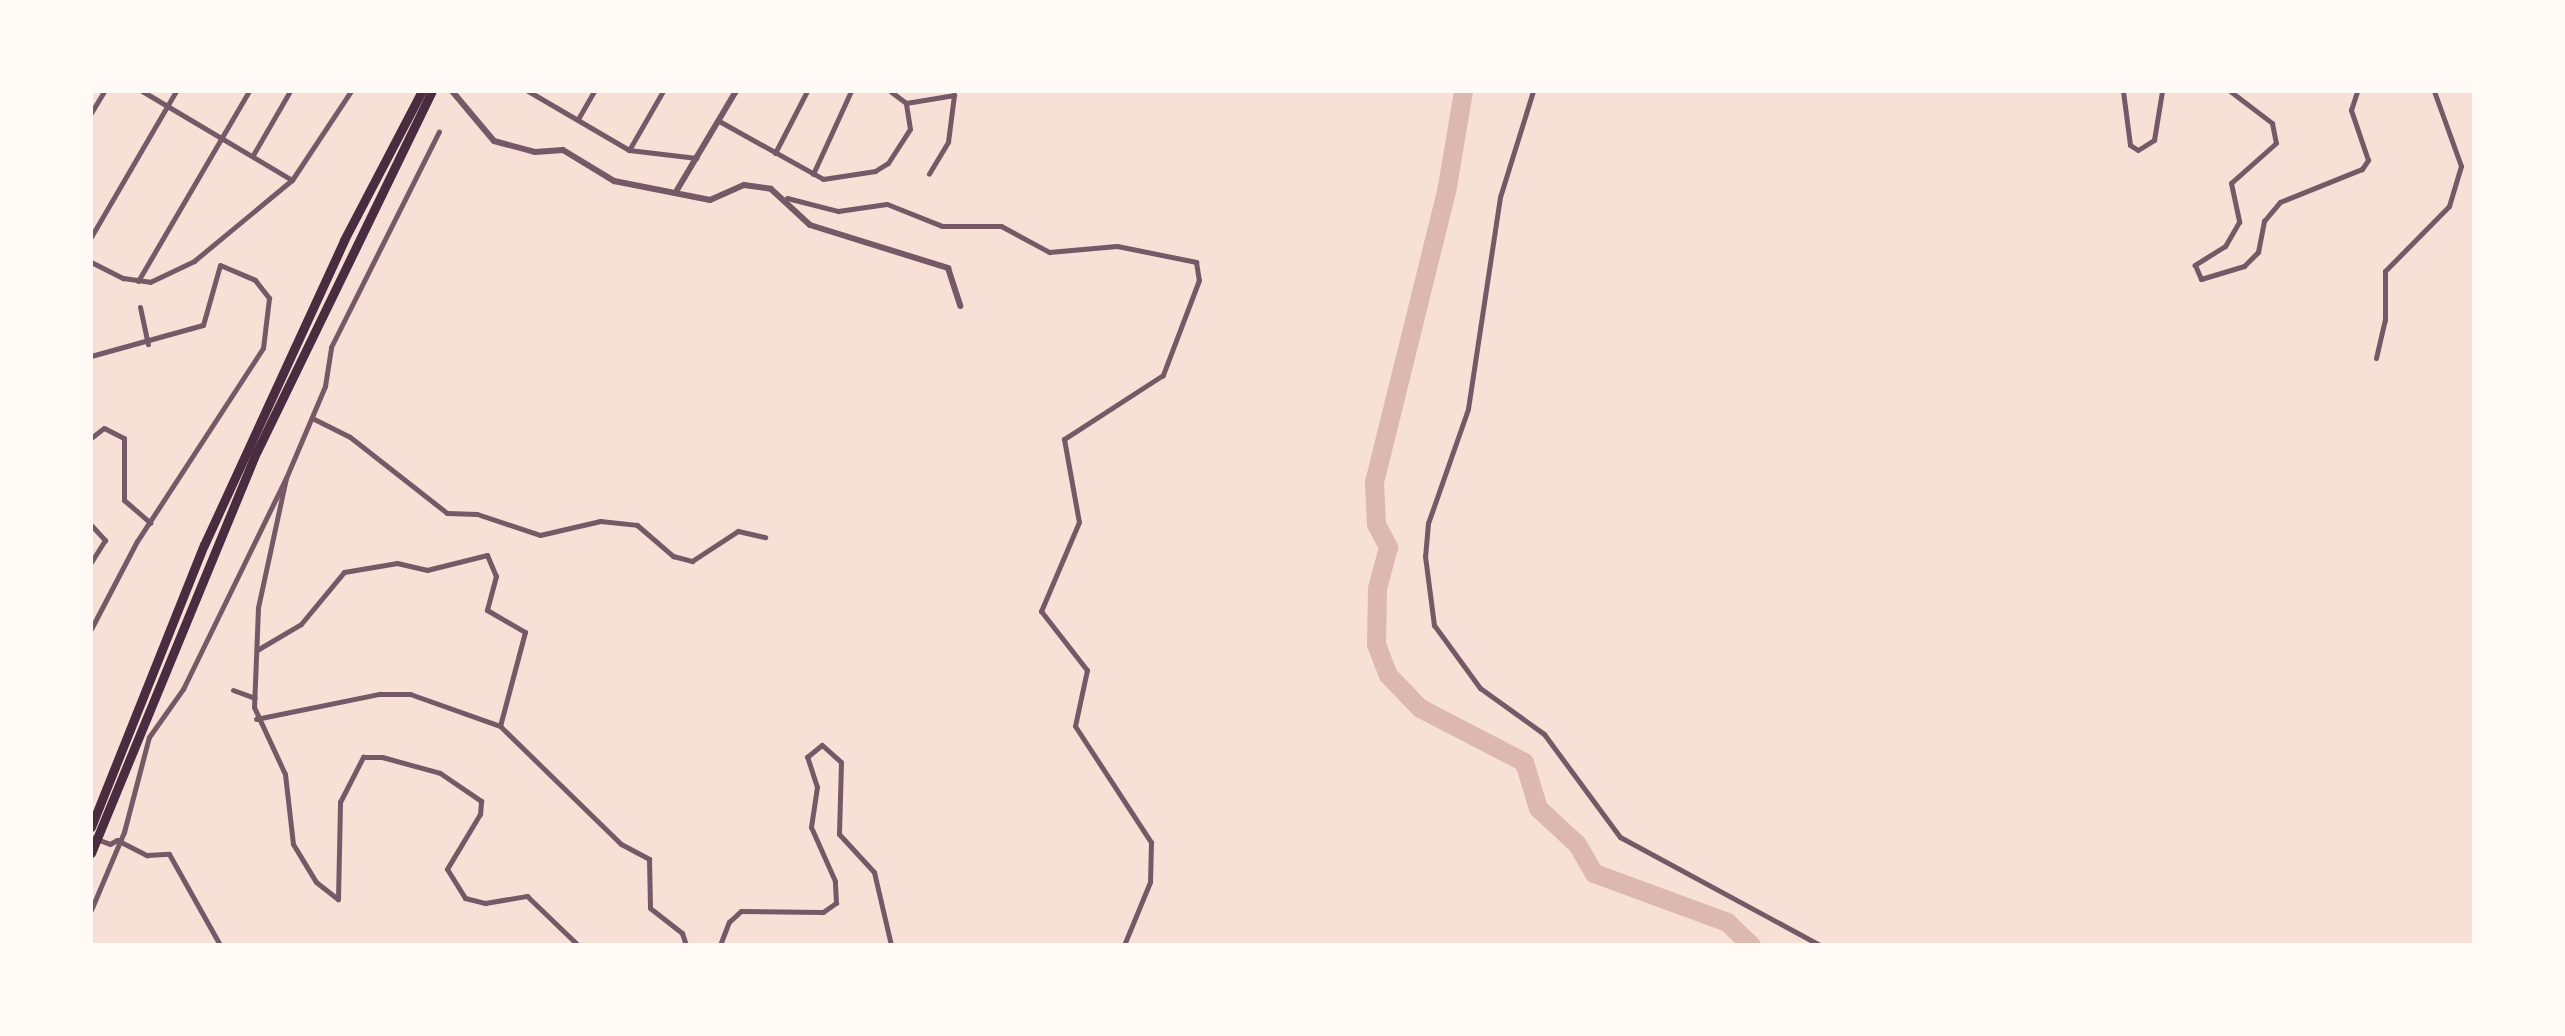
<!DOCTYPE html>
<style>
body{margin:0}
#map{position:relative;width:2565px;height:1036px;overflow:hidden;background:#f7e1d7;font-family:Helvetica,sans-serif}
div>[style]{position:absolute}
.river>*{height:19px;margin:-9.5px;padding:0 9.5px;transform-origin:9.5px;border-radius:9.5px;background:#dcb8b0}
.minor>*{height:5px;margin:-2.5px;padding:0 2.5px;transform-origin:2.5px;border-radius:2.5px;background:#755966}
.tertiary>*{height:6px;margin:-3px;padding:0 3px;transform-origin:3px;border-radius:3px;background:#755966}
.motorway>*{height:9px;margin:-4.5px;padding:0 4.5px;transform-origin:4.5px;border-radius:4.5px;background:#4a2c40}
span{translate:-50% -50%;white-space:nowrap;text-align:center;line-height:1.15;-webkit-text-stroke:5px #fffaf5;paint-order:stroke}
.frame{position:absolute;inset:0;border:93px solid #fffaf5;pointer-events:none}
</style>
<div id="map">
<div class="river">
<i style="left:1463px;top:91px;width:101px;rotate:99.6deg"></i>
<i style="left:1446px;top:191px;width:300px;rotate:103.9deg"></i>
<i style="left:1374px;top:482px;width:42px;rotate:87.3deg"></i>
<i style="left:1376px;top:524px;width:26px;rotate:62deg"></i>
<i style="left:1388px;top:547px;width:42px;rotate:105deg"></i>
<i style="left:1377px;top:588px;width:56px;rotate:91deg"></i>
<i style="left:1376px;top:644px;width:33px;rotate:69deg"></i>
<i style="left:1388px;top:675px;width:46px;rotate:45.9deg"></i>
<i style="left:1420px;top:708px;width:117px;rotate:27.4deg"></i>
<i style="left:1524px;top:762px;width:48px;rotate:73.1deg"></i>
<i style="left:1538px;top:808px;width:53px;rotate:42.7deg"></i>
<i style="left:1577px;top:844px;width:34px;rotate:60deg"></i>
<i style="left:1594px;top:873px;width:142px;rotate:20.2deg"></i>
<i style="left:1727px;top:922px;width:33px;rotate:44deg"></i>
</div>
<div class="minor">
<i style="left:142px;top:91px;width:174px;rotate:30.7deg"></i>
<i style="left:528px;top:91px;width:117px;rotate:30.3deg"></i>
<i style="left:629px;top:150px;width:68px;rotate:6.7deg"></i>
<i style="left:1533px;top:91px;width:111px;rotate:107.3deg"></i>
<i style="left:1500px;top:197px;width:214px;rotate:98.6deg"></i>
<i style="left:1468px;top:409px;width:121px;rotate:109.3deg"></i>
<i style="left:1428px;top:523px;width:33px;rotate:95deg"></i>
<i style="left:1425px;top:556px;width:70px;rotate:82.6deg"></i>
<i style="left:1434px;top:625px;width:78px;rotate:53.9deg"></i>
<i style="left:1480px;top:688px;width:79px;rotate:35.7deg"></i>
<i style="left:1544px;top:734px;width:128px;rotate:53.6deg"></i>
<i style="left:1620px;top:837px;width:227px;rotate:28.4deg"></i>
<i style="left:2123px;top:91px;width:54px;rotate:82.6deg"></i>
<i style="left:2130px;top:145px;width:9px;rotate:32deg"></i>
<i style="left:2138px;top:150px;width:19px;rotate:-32deg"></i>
<i style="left:2154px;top:140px;width:50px;rotate:-80.7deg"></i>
<i style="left:2230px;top:91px;width:53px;rotate:37.3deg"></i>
<i style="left:2272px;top:123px;width:20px;rotate:79deg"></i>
<i style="left:2276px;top:143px;width:60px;rotate:138.4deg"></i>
<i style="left:2231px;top:183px;width:40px;rotate:78deg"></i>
<i style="left:2239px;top:222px;width:28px;rotate:120deg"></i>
<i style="left:2225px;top:246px;width:36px;rotate:148deg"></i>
<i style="left:2195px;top:265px;width:15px;rotate:67deg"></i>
<i style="left:2201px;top:279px;width:45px;rotate:-16.8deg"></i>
<i style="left:2244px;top:266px;width:20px;rotate:-45deg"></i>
<i style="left:2258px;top:252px;width:32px;rotate:-79deg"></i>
<i style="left:2264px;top:221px;width:25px;rotate:-50deg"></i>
<i style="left:2280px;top:202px;width:88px;rotate:-21.9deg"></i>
<i style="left:2362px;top:169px;width:11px;rotate:-56deg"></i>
<i style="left:2368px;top:160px;width:53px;rotate:-108.8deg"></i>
<i style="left:2351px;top:110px;width:20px;rotate:-72deg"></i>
<i style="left:906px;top:103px;width:49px;rotate:-9.5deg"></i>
<i style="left:954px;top:95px;width:47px;rotate:97.3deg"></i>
<i style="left:948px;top:142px;width:37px;rotate:121deg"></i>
<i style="left:91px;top:113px;width:26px;rotate:-59deg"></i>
<i style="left:578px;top:119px;width:32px;rotate:-60deg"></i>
<i style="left:719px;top:121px;width:119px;rotate:29.1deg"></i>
<i style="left:823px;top:179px;width:53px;rotate:-8.7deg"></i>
<i style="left:875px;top:171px;width:15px;rotate:-32deg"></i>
<i style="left:888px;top:163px;width:40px;rotate:-57.1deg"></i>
<i style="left:910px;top:129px;width:26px;rotate:-99deg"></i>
<i style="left:906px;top:103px;width:20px;rotate:-143deg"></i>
<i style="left:629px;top:150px;width:68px;rotate:-60deg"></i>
<i style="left:775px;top:153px;width:70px;rotate:-62.7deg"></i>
<i style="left:253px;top:155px;width:74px;rotate:-60deg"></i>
<i style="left:813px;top:174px;width:91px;rotate:-65.4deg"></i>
<i style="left:787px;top:198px;width:53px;rotate:14.3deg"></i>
<i style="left:838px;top:211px;width:49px;rotate:-8.1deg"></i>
<i style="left:887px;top:204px;width:59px;rotate:21.8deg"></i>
<i style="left:942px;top:226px;width:59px"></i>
<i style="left:1001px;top:226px;width:55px;rotate:28.4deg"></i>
<i style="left:1049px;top:252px;width:68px;rotate:-5deg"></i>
<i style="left:1117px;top:246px;width:81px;rotate:11.4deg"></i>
<i style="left:1196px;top:262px;width:18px;rotate:81deg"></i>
<i style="left:1199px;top:280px;width:102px;rotate:110.8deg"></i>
<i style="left:1163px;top:375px;width:118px;rotate:147.1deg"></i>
<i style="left:1064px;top:439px;width:84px;rotate:79.8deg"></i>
<i style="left:1079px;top:522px;width:97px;rotate:113.1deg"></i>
<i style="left:1041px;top:611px;width:75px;rotate:52.1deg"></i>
<i style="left:1087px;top:670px;width:57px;rotate:102.1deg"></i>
<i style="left:1075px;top:726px;width:139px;rotate:56.8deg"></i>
<i style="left:1151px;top:842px;width:40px;rotate:91.4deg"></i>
<i style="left:1150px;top:882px;width:68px;rotate:112.4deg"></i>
<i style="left:91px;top:237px;width:169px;rotate:-59.8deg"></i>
<i style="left:91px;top:262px;width:36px;rotate:27deg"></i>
<i style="left:123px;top:278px;width:27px;rotate:8deg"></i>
<i style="left:150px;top:282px;width:49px;rotate:-25.5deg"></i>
<i style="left:194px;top:261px;width:127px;rotate:-39.6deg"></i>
<i style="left:292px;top:180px;width:107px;rotate:-56.5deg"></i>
<i style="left:138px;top:281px;width:220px;rotate:-59.7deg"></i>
<i style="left:140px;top:307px;width:38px;rotate:78deg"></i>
<i style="left:91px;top:356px;width:116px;rotate:-15.5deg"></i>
<i style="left:203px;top:325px;width:62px;rotate:-74.2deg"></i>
<i style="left:220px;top:265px;width:38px;rotate:23deg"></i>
<i style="left:255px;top:280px;width:23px;rotate:52deg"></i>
<i style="left:269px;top:298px;width:50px;rotate:96.8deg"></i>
<i style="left:263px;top:348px;width:230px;rotate:123.1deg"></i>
<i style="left:137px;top:541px;width:99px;rotate:117.6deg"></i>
<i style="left:2376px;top:358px;width:39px;rotate:-77deg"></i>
<i style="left:2385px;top:320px;width:49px;rotate:-90deg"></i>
<i style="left:2385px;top:271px;width:91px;rotate:-45.4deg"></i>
<i style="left:2449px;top:206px;width:42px;rotate:-73.3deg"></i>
<i style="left:2461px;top:166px;width:80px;rotate:-109.8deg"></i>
<i style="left:312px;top:418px;width:42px;rotate:26.6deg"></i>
<i style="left:350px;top:437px;width:123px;rotate:38.1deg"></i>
<i style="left:447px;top:513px;width:30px;rotate:2deg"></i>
<i style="left:477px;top:514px;width:66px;rotate:18.4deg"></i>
<i style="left:540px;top:535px;width:62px;rotate:-13.1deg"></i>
<i style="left:600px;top:521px;width:37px;rotate:6deg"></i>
<i style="left:637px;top:525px;width:48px;rotate:40.7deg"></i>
<i style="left:673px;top:556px;width:20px;rotate:15deg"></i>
<i style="left:692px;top:561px;width:55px;rotate:-33.1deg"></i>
<i style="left:738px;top:531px;width:28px;rotate:13deg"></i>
<i style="left:91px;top:438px;width:16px;rotate:-38deg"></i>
<i style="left:104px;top:428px;width:22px;rotate:27deg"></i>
<i style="left:124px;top:438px;width:62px;rotate:90deg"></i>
<i style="left:124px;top:500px;width:35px;rotate:41deg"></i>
<i style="left:286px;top:478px;width:133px;rotate:102.2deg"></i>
<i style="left:258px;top:608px;width:99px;rotate:92.3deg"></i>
<i style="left:254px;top:707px;width:74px;rotate:65.2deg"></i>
<i style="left:285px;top:774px;width:70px;rotate:83.5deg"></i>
<i style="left:293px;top:844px;width:44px;rotate:58.8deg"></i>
<i style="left:316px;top:882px;width:28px;rotate:38deg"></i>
<i style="left:338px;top:899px;width:97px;rotate:-88.8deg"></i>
<i style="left:340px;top:802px;width:51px;rotate:-62.9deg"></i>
<i style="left:363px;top:757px;width:19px"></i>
<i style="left:382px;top:757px;width:60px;rotate:15.4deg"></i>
<i style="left:440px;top:773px;width:50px;rotate:34.3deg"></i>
<i style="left:481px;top:801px;width:13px;rotate:94deg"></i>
<i style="left:480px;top:814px;width:64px;rotate:121deg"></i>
<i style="left:447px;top:869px;width:34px;rotate:58deg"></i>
<i style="left:465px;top:898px;width:21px;rotate:14deg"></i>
<i style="left:485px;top:903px;width:43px;rotate:-9.5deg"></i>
<i style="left:527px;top:896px;width:71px;rotate:43.9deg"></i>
<i style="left:91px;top:525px;width:21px;rotate:47deg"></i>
<i style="left:105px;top:540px;width:26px;rotate:122deg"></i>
<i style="left:257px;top:650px;width:51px;rotate:-30.6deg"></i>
<i style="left:301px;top:624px;width:67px;rotate:-50.4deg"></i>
<i style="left:344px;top:572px;width:54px;rotate:-9.6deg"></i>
<i style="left:397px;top:563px;width:31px;rotate:13deg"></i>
<i style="left:427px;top:570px;width:62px;rotate:-14deg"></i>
<i style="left:487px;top:555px;width:23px;rotate:67deg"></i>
<i style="left:496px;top:576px;width:35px;rotate:105deg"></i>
<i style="left:487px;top:610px;width:44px;rotate:30.1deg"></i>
<i style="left:525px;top:632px;width:97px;rotate:104.9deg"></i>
<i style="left:233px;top:690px;width:23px;rotate:20deg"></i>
<i style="left:256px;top:719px;width:126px;rotate:-11.5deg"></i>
<i style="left:379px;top:694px;width:31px"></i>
<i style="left:410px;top:694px;width:96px;rotate:19.6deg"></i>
<i style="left:500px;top:726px;width:169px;rotate:44.3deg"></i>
<i style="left:621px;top:844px;width:32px;rotate:28deg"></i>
<i style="left:649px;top:859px;width:49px;rotate:88.8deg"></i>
<i style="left:650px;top:908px;width:41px;rotate:38deg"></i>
<i style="left:682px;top:933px;width:13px;rotate:72deg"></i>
<i style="left:91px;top:837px;width:20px;rotate:20deg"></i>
<i style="left:110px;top:844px;width:8px;rotate:-30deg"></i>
<i style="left:117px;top:840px;width:34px;rotate:27deg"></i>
<i style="left:147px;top:855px;width:22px;rotate:-3deg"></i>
<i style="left:169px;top:854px;width:104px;rotate:60.7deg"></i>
<i style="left:91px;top:910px;width:85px;rotate:-67.1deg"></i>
<i style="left:124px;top:832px;width:98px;rotate:-75.3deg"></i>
<i style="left:149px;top:737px;width:59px;rotate:-54.7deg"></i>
<i style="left:183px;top:689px;width:235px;rotate:-64deg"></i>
<i style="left:286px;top:478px;width:100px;rotate:-67deg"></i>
<i style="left:325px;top:386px;width:39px;rotate:-81deg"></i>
<i style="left:331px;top:347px;width:241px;rotate:-63.4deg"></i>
<i style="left:720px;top:945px;width:25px;rotate:-69deg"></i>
<i style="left:729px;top:922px;width:16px;rotate:-43deg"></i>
<i style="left:741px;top:911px;width:82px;rotate:0.7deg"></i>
<i style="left:823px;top:912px;width:16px;rotate:-35deg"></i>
<i style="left:836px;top:903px;width:22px;rotate:-93deg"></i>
<i style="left:835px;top:881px;width:59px;rotate:-114deg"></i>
<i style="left:811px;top:827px;width:40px;rotate:-81.5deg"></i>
<i style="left:817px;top:787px;width:32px;rotate:-108deg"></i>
<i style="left:807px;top:757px;width:19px;rotate:-39deg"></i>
<i style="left:822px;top:745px;width:25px;rotate:42deg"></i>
<i style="left:841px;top:762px;width:72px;rotate:91.6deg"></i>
<i style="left:839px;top:834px;width:52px;rotate:47.4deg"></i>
<i style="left:874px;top:872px;width:75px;rotate:76.9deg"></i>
</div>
<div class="tertiary">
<i style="left:452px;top:91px;width:65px;rotate:50deg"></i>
<i style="left:494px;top:141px;width:42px;rotate:15deg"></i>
<i style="left:535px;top:152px;width:28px;rotate:-4deg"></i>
<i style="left:563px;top:150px;width:60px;rotate:31.3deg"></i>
<i style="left:614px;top:181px;width:98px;rotate:11.2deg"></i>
<i style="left:710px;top:200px;width:37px;rotate:-24deg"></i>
<i style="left:744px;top:185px;width:27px;rotate:8deg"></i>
<i style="left:771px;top:189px;width:53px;rotate:42.7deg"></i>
<i style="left:810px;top:225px;width:145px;rotate:17.3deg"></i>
<i style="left:948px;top:268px;width:40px;rotate:72deg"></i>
<i style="left:677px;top:190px;width:115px;rotate:-59.2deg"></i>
</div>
<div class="motorway">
<i style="left:91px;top:827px;width:304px;rotate:-68.2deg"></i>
<i style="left:204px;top:545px;width:336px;rotate:-65.3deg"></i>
<i style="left:344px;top:240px;width:168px;rotate:-62.4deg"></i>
<i style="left:91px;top:853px;width:435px;rotate:-67.6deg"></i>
<i style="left:257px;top:451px;width:400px;rotate:-64.1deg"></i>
</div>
<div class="frame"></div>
</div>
